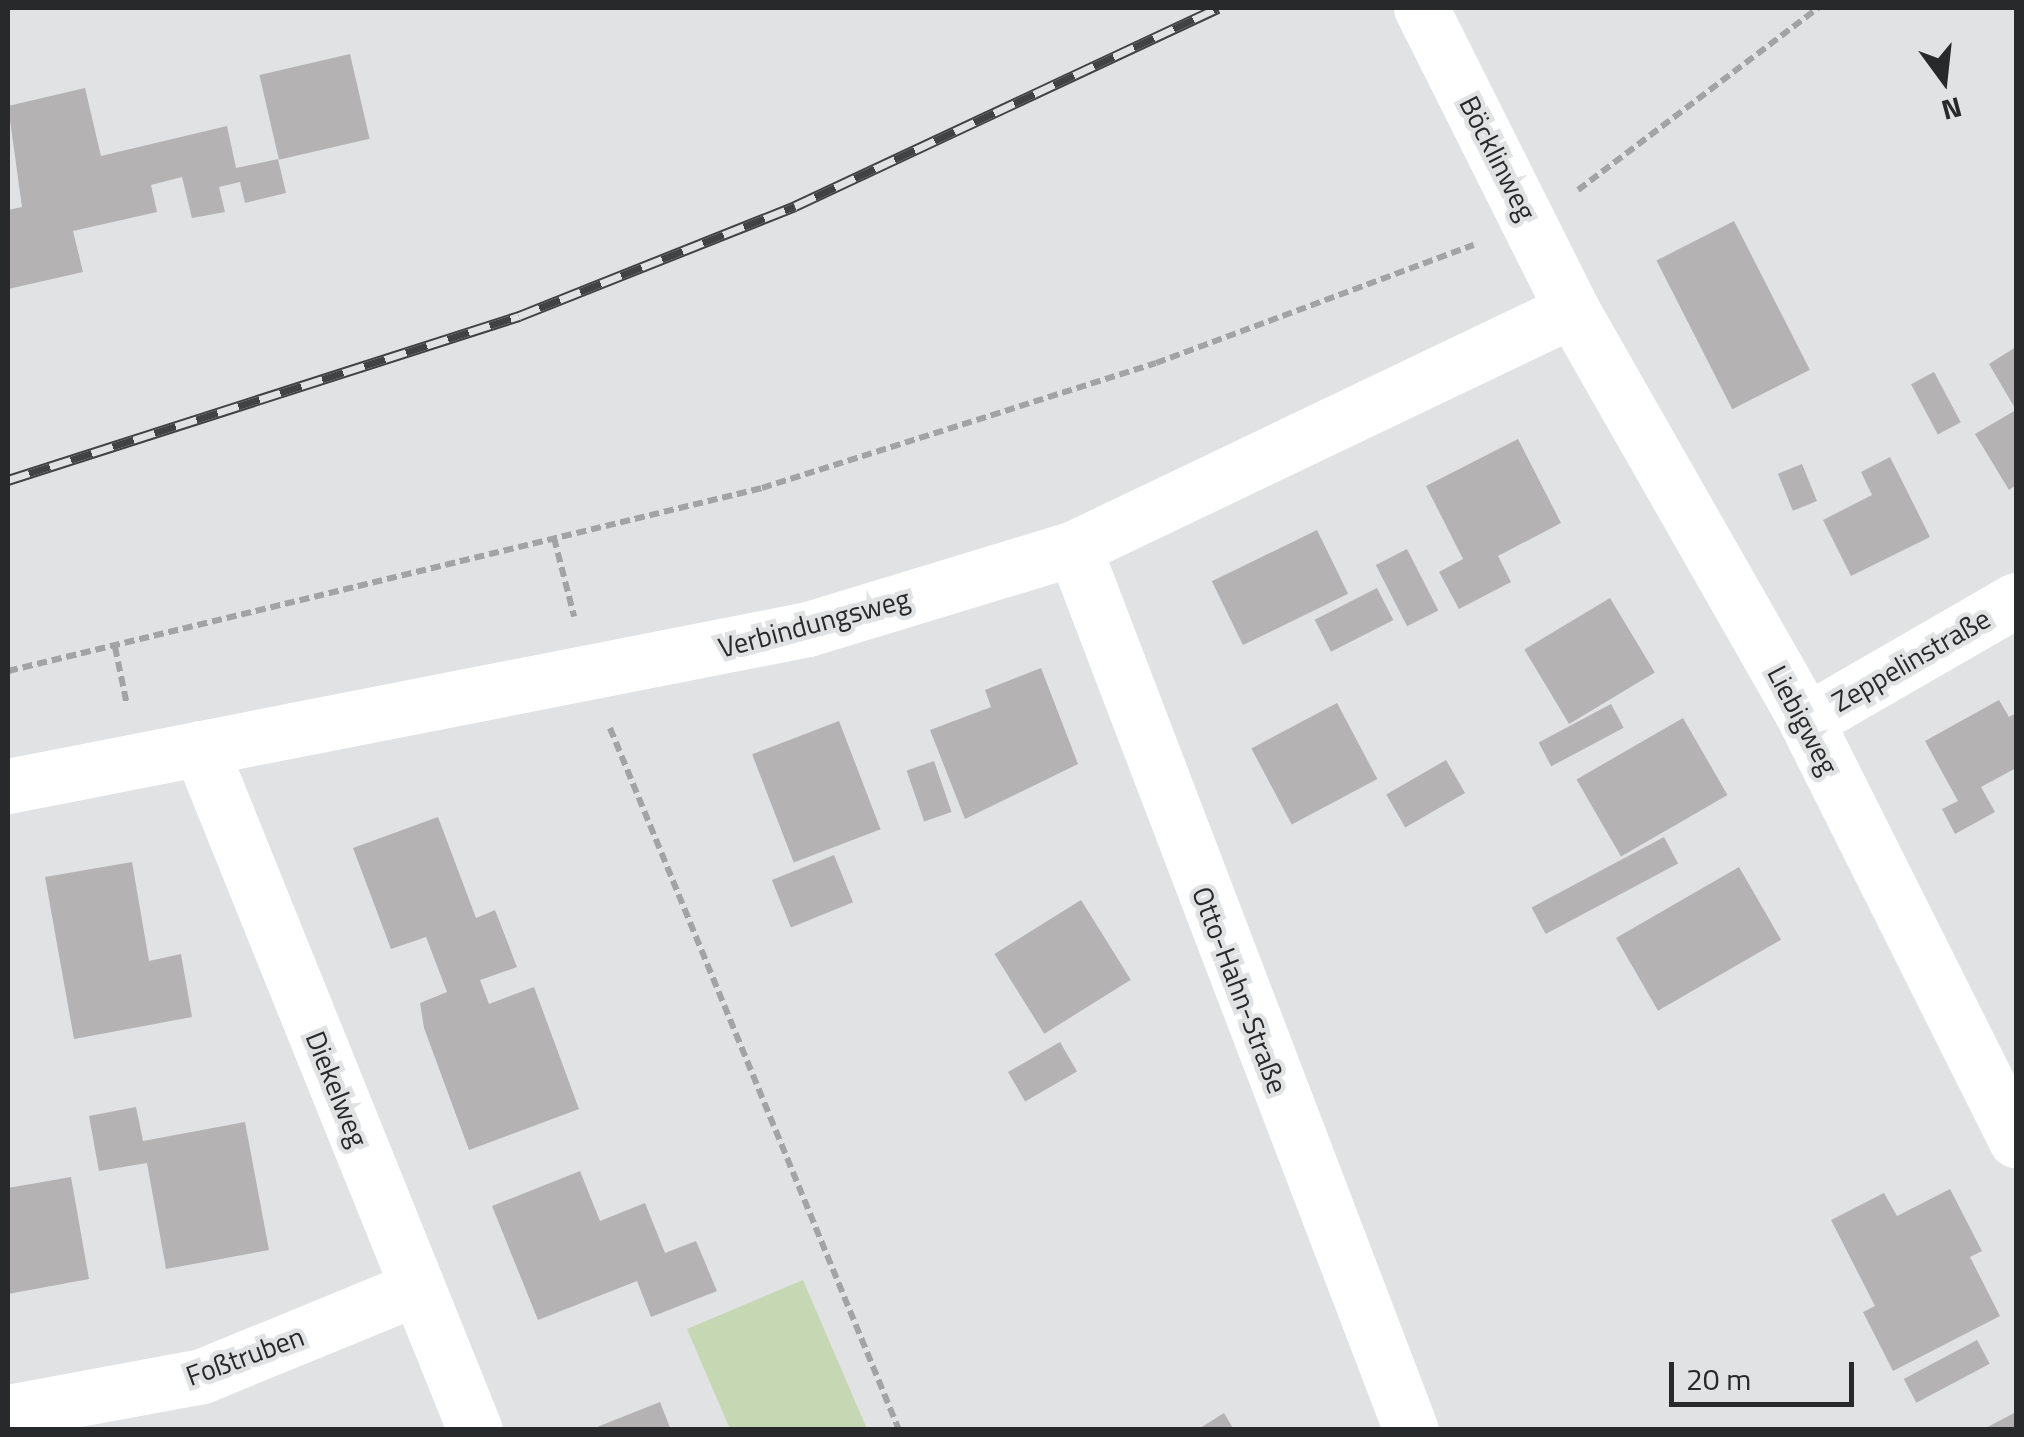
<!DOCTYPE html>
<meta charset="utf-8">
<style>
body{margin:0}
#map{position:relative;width:2024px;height:1437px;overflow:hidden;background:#e0e2e4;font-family:"Titillium Web",sans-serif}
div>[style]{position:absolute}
.green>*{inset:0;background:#c6d7b3}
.building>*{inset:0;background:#b5b2b4;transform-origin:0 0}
.path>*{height:6px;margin-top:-3px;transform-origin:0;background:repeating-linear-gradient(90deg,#a1a3a5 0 10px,transparent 0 15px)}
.street>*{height:55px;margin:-27.5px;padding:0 27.5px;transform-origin:27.5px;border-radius:27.5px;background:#fff}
.rail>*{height:11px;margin-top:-5.5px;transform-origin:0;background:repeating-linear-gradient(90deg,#e0e2e4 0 22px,#414243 0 44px);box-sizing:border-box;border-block:2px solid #414243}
span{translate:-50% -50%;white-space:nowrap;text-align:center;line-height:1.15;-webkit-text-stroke:9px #e0e2e4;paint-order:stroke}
.street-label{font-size:28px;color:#28292a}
.frame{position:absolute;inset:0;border:10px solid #28292a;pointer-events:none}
.north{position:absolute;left:1894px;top:30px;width:100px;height:100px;-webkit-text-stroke:8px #e0e2e4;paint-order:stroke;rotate:165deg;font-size:28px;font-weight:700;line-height:40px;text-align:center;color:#28292a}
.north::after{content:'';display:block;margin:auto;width:35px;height:45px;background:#28292a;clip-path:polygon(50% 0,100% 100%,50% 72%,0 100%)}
.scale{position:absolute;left:1669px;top:1362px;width:185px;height:45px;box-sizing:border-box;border:5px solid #28292a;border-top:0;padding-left:12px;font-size:30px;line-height:35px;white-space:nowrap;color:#28292a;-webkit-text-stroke:8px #e0e2e4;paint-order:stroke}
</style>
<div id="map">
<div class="green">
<i style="clip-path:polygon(803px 1280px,867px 1429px,730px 1429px,687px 1329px)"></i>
</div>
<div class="building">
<i style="left:350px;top:54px;width:87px;height:93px;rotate:77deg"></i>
<i style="clip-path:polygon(85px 88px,101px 156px,227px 126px,236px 168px,278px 159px,286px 193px,245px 203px,240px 182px,219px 187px,225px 212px,192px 218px,182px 177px,151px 185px,157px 212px,73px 231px,83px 272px,8px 289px,8px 210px,22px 207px,8px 106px)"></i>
<i style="left:1734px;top:221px;width:167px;height:87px;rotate:63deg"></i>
<i style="clip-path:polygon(2016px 347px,2016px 485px,2009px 490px,1975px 434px,2016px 410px,1989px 364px)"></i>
<i style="left:1934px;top:372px;width:57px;height:26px;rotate:62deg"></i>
<i style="clip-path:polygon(1518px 439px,1561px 523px,1498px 556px,1511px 582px,1459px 609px,1439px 572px,1463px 559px,1426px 486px)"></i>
<i style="clip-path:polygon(1890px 457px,1930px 537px,1851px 576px,1823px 520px,1872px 495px,1861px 472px)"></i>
<i style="left:1802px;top:464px;width:40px;height:26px;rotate:68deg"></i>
<i style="left:1317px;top:530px;width:71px;height:117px;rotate:64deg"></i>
<i style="left:1407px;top:549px;width:69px;height:35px;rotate:63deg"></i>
<i style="left:1377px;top:588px;width:36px;height:70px;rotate:63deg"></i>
<i style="left:1610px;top:598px;width:87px;height:100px;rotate:59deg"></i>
<i style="clip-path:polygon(1041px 668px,1078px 764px,965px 819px,930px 730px,991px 707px,985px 690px)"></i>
<i style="clip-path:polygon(1999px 700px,2009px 717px,2016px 713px,2016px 768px,1981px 787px,1995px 812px,1955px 834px,1942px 809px,1958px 801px,1925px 741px)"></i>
<i style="left:1337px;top:703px;width:86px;height:97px;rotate:62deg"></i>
<i style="left:1611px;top:704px;width:27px;height:82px;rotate:62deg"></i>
<i style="left:1683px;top:718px;width:89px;height:123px;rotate:60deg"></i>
<i style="left:839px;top:721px;width:116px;height:93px;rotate:69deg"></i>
<i style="left:1446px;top:760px;width:38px;height:69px;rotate:60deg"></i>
<i style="left:934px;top:761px;width:54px;height:29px;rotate:71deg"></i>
<i style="clip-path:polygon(438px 817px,476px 918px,495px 910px,517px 967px,480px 980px,489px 1004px,534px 987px,579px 1109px,469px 1150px,424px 1028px,420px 1003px,447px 992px,426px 937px,391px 949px,353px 848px)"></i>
<i style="left:1664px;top:837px;width:30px;height:150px;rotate:62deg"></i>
<i style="left:834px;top:855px;width:51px;height:67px;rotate:68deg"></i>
<i style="clip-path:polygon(132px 862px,149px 961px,181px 954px,192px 1017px,74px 1039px,45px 877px)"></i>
<i style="left:1739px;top:867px;width:84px;height:142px;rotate:60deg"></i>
<i style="left:1081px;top:900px;width:94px;height:102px;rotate:58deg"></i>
<i style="left:1060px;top:1042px;width:34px;height:60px;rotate:60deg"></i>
<i style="clip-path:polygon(136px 1107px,143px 1141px,245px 1122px,269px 1250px,166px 1269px,147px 1163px,99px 1171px,89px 1116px)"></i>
<i style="clip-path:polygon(580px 1171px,600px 1221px,645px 1203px,665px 1253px,696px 1241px,717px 1291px,651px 1317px,637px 1281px,538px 1320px,492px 1206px)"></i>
<i style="clip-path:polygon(71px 1177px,89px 1279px,8px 1294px,8px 1188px)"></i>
<i style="clip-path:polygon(1950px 1189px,1982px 1251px,1970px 1257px,2000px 1316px,1893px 1371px,1863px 1312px,1875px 1306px,1831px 1220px,1884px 1193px,1897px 1216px)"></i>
<i style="left:1977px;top:1340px;width:27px;height:83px;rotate:62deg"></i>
<i style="clip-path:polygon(660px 1402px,671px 1430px,592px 1430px,592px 1429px)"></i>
<i style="clip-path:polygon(2016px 1412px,2016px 1430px,1982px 1430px)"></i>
<i style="clip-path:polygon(1224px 1413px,1234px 1430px,1197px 1430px)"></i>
</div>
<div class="path">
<i style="left:1578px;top:190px;width:301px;rotate:-37.2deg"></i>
<i style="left:554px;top:538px;width:81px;rotate:75.6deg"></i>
<i style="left:115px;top:647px;width:59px;rotate:78.3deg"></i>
<i style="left:8px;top:671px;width:776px;rotate:-13.64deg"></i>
<i style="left:762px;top:488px;width:413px;rotate:-17.6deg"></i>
<i style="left:1156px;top:363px;width:339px;rotate:-20.4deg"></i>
<i style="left:610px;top:728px;width:759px;rotate:67.62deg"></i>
</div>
<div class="street">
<i style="left:1421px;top:8px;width:338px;rotate:63.4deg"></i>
<i style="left:1572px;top:310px;width:473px;rotate:60.3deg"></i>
<i style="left:1806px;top:721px;width:469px;rotate:63.4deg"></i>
<i style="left:1074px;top:548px;width:944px;rotate:69.09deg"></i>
<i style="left:1806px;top:721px;width:242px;rotate:-30deg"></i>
<i style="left:200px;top:748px;width:735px;rotate:68.04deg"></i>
<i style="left:8px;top:786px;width:815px;rotate:-11.1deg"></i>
<i style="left:808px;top:629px;width:278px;rotate:-16.9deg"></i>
<i style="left:1074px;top:548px;width:552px;rotate:-25.54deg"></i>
<i style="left:8px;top:1412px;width:197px;rotate:-10.5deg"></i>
<i style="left:202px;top:1376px;width:232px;rotate:-22.3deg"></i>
</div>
<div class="rail">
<i style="left:8px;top:480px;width:537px;rotate:-17.79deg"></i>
<i style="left:519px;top:316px;width:297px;rotate:-21.7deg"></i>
<i style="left:795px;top:206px;width:467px;rotate:-25.1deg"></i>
</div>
<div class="street-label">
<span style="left:1498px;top:158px;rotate:63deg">Böcklinweg</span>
<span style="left:814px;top:623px;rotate:-15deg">Verbindungsweg</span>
<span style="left:1911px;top:660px;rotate:-30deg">Zeppelinstraße</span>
<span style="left:1803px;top:720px;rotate:62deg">Liebigweg</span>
<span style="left:1240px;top:990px;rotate:69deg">Otto-Hahn-Straße</span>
<span style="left:337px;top:1089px;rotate:68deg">Diekelweg</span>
<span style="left:245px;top:1356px;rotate:-20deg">Foßtruben</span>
</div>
<div class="frame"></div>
<div class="north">N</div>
<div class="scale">20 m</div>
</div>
